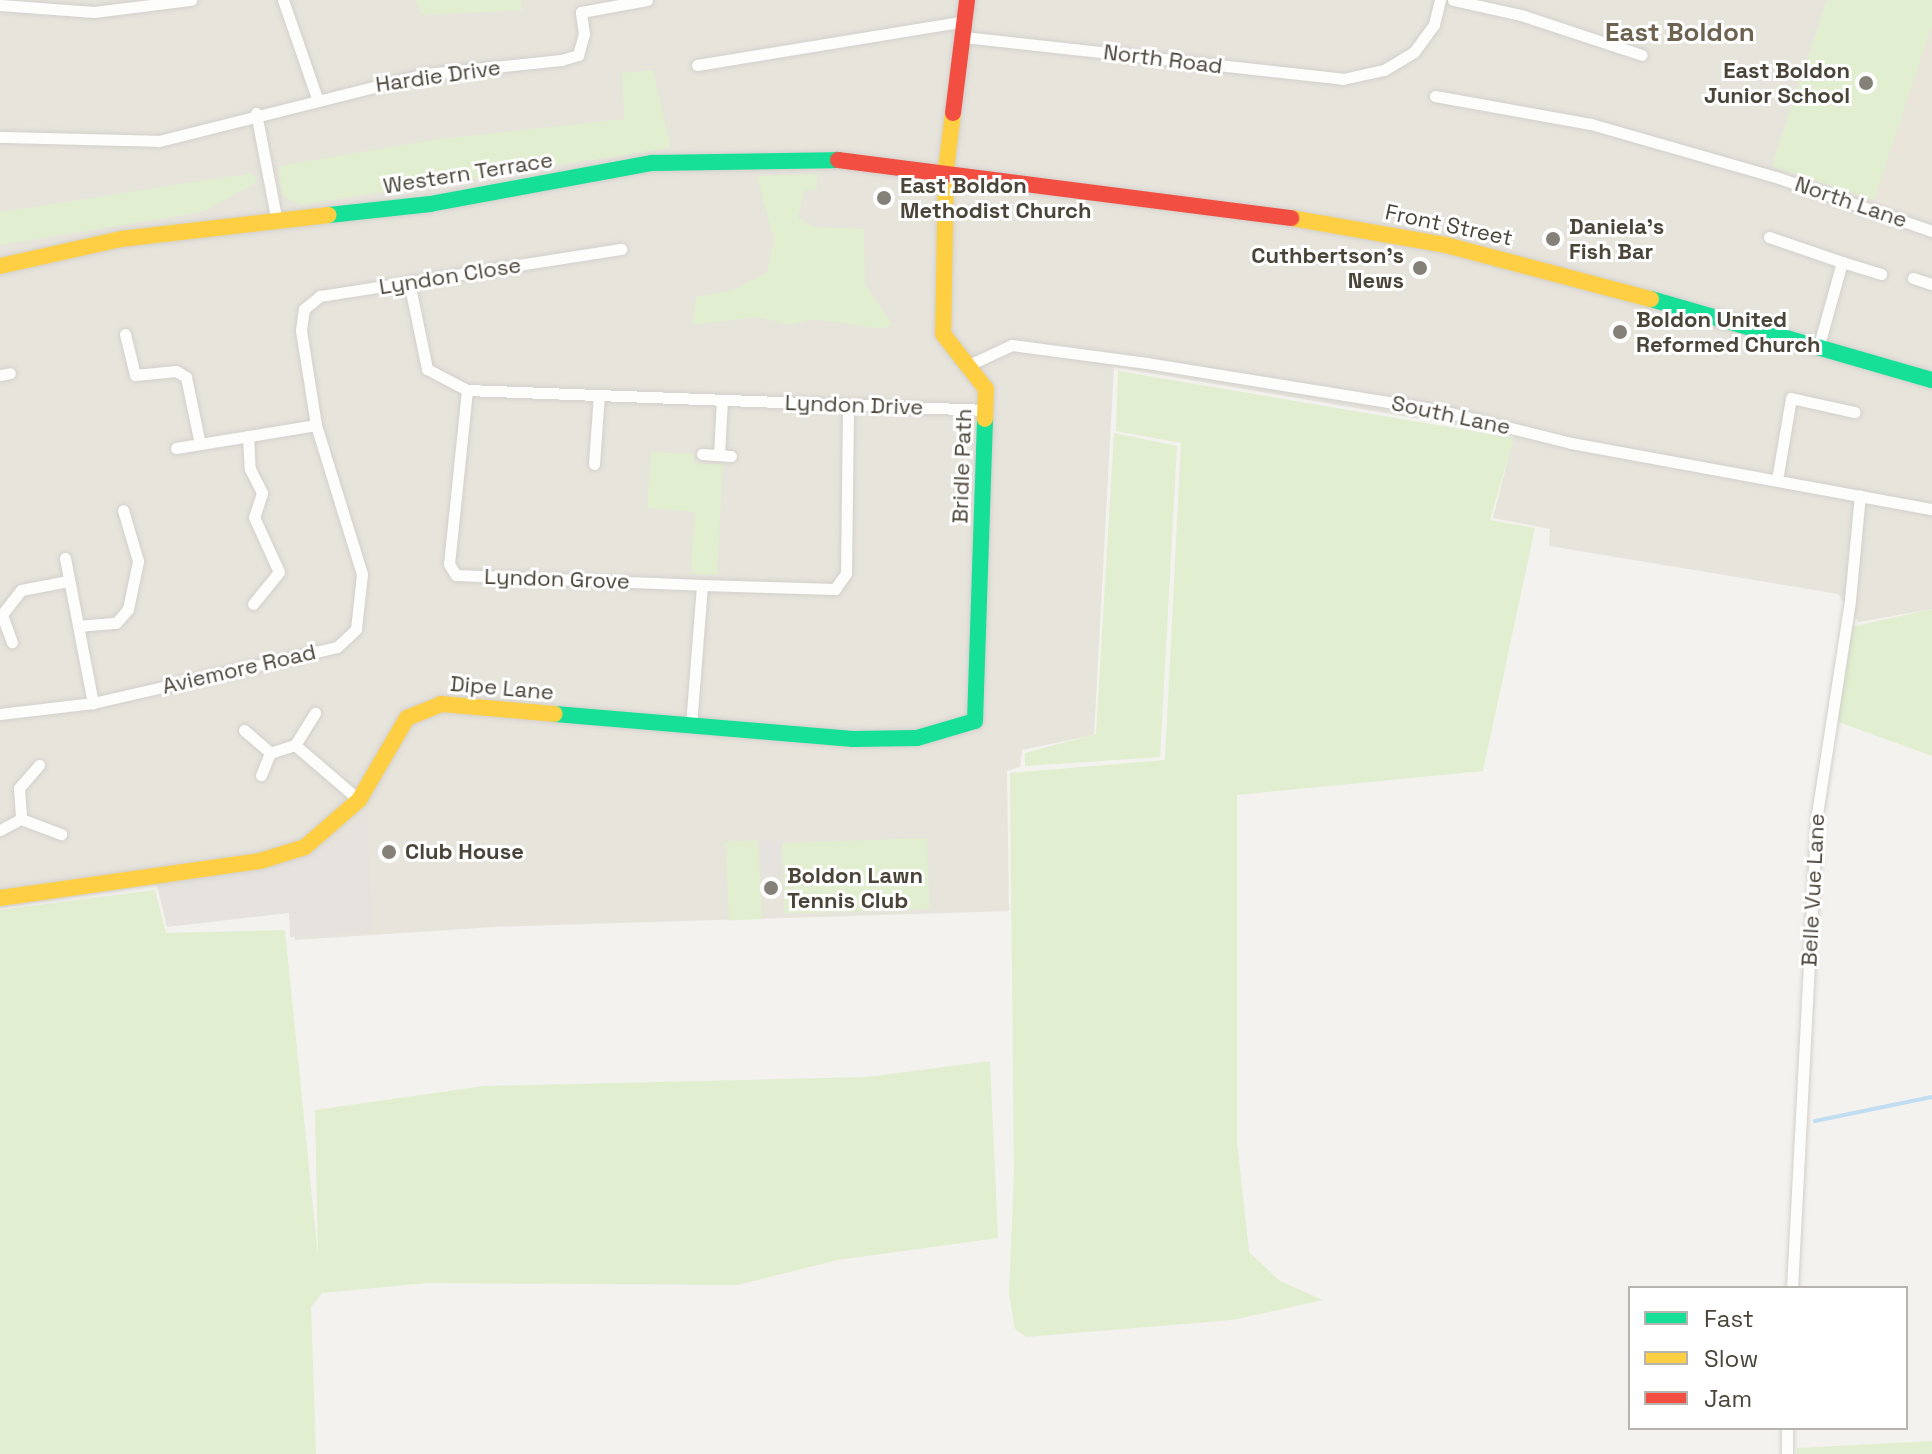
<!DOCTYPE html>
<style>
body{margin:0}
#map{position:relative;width:1932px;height:1454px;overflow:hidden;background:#f4f2ee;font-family:"Space Grotesk",sans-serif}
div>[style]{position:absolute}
.residential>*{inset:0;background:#e7e4dc}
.education>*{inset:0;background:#eae5da}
.green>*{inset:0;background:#e1eecf;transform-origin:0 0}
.parking>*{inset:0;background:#e6e3df;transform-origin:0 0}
.stream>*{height:4px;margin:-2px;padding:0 2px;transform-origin:2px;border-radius:2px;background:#c0ddf1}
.roads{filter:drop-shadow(0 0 2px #d2d0cb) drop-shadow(0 0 2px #d2d0cb)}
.street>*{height:11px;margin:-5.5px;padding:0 5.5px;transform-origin:5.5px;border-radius:5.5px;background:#fdfdfc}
.fast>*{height:16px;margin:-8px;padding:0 8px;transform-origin:8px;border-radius:8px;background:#16e098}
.slow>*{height:16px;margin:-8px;padding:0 8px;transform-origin:8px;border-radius:8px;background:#ffcf43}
.jam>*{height:16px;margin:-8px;padding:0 8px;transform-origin:8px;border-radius:8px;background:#f24e42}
.dots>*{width:22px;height:22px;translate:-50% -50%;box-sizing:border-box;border:4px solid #fff;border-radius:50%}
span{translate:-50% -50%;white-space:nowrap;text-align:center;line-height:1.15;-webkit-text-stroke:6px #fff;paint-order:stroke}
.street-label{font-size:22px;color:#4b4439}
.poi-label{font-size:22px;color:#4b4439;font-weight:700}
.right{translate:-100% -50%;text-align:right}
.left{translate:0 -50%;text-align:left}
.quarter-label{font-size:26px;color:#6e6250;font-weight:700}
.legend{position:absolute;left:1628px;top:1286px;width:280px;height:144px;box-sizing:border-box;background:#fff;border:2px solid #b7b4b0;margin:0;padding:10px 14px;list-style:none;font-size:24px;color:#4b4439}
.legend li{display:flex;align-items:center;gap:16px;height:40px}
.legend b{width:40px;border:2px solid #b7b4b0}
</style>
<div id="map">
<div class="residential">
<i style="clip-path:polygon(0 0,1827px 0,1772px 166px,1932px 218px,1932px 609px,1859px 622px,1838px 594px,1549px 546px,1550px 529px,1493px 518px,1514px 435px,1114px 367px,1094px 735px,1022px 750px,1020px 767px,1007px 771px,1009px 911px,494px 927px,295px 940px,292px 865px,0 908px)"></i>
</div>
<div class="education">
<i style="clip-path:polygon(1827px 0,1932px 0,1932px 218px,1772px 166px)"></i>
</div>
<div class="green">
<i style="clip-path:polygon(416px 0,521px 0,523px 10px,421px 15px)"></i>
<i style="clip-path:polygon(1827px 0,1932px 0,1932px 25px,1874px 200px,1772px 166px)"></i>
<i style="clip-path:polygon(653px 70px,671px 148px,300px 205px,282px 195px,278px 166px,432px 140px,624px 119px,622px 73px)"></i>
<i style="clip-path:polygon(253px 173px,257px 182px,203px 212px,0 245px,0 212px)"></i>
<i style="clip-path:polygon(817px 174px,817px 189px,804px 191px,798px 217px,813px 227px,864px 229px,865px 285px,893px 325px,882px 329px,815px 319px,790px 325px,757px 317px,692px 325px,696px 297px,733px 290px,767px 272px,774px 240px,757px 176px)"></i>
<i style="clip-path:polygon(1118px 371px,1514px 438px,1490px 520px,1535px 528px,1483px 771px,1237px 795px,1237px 1142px,1249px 1252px,1280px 1281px,1323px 1300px,1232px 1320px,1026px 1337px,1015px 1329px,1009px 1294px,1014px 1175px,1010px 773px,1165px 760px,1181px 443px,1116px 431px)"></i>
<i style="clip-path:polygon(1114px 433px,1177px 446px,1160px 757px,1025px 766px,1025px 753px,1096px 734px)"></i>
<i style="clip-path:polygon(651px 452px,693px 454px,694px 463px,723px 464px,717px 575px,691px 574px,694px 512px,647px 508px)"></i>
<i style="clip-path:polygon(1932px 609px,1932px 756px,1833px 720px,1851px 627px)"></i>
<i style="left:927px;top:838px;width:71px;height:145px;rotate:88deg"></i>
<i style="left:758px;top:840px;width:79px;height:33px;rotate:87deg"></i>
<i style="clip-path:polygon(155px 890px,166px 933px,285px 930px,318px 1257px,315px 1110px,484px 1086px,867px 1077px,990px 1061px,998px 1238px,838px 1260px,738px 1285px,427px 1283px,322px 1293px,311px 1307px,316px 1454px,0 1454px,0 910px)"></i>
<i style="clip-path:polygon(1932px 1441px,1932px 1454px,1797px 1454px,1797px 1448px)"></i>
</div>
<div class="parking">
<i style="clip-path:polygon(368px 812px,372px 933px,290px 937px,289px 913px,167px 927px,157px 885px,305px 858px,340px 838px)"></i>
<i style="left:760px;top:841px;width:22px;height:35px"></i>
</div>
<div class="stream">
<i style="left:1815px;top:1121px;width:119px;rotate:-11.6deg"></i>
</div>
<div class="roads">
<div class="street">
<i style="left:283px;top:0;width:104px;rotate:70.9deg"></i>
<i style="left:1453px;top:0;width:70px;rotate:12.4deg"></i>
<i style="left:1521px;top:15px;width:127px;rotate:18.3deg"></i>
<i style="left:0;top:5px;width:94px;rotate:4.3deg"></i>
<i style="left:94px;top:12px;width:98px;rotate:-7.1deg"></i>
<i style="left:964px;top:37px;width:381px;rotate:6.3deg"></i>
<i style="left:1343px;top:79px;width:42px;rotate:-12.4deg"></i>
<i style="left:1384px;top:70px;width:35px;rotate:-31deg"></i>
<i style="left:1414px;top:52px;width:34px;rotate:-54deg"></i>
<i style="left:1434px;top:24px;width:25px;rotate:-76deg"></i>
<i style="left:697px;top:65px;width:273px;rotate:-9.3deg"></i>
<i style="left:1435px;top:96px;width:158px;rotate:10.2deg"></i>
<i style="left:1591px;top:124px;width:192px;rotate:16deg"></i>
<i style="left:1776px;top:177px;width:165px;rotate:19.1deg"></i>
<i style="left:256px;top:113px;width:111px;rotate:79.1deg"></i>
<i style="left:0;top:137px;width:159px;rotate:1.4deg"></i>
<i style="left:159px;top:141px;width:275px;rotate:-14.1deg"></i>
<i style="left:426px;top:74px;width:136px;rotate:-5.9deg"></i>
<i style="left:561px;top:60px;width:18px;rotate:-16deg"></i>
<i style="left:578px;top:55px;width:22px;rotate:-74deg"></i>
<i style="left:584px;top:34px;width:22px;rotate:-98deg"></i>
<i style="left:581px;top:12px;width:67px;rotate:-10.3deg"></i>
<i style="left:1769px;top:237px;width:77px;rotate:18.9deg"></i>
<i style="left:1842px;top:262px;width:86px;rotate:105.5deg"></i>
<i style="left:1842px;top:262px;width:41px;rotate:17.1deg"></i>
<i style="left:1913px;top:278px;width:20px;rotate:18deg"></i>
<i style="left:409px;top:282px;width:89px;rotate:78.3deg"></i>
<i style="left:427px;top:369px;width:45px;rotate:27.7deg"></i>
<i style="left:467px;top:390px;width:520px;rotate:2.2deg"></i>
<i style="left:125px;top:334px;width:42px;rotate:76.3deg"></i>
<i style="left:135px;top:375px;width:41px;rotate:-5.6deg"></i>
<i style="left:176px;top:371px;width:12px;rotate:31deg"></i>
<i style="left:186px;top:377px;width:68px;rotate:78.2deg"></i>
<i style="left:971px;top:364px;width:45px;rotate:-24.9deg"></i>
<i style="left:1012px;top:345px;width:136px;rotate:7.6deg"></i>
<i style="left:1147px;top:363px;width:295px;rotate:9.2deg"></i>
<i style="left:1438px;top:410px;width:137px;rotate:13.9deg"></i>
<i style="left:1571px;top:443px;width:367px;rotate:10.4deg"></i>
<i style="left:0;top:375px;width:10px;rotate:-11deg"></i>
<i style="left:467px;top:390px;width:175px;rotate:95.9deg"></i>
<i style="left:449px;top:564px;width:13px;rotate:58deg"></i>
<i style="left:456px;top:575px;width:246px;rotate:2.3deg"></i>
<i style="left:702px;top:585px;width:133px;rotate:1.7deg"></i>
<i style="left:835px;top:589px;width:19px;rotate:-55deg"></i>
<i style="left:846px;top:573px;width:168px;rotate:-89.3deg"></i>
<i style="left:248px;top:436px;width:33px;rotate:87deg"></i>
<i style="left:250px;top:469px;width:27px;rotate:63deg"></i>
<i style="left:262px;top:493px;width:25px;rotate:108deg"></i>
<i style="left:254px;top:517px;width:60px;rotate:65.6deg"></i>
<i style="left:279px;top:572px;width:41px;rotate:129.1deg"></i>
<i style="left:176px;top:448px;width:142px;rotate:-9.3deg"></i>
<i style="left:702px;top:454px;width:29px;rotate:4deg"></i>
<i style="left:719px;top:455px;width:55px;rotate:-86.9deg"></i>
<i style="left:594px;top:464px;width:69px;rotate:-85.9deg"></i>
<i style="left:1777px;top:480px;width:83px;rotate:-80.3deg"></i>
<i style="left:1791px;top:398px;width:65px;rotate:12.5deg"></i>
<i style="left:65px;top:558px;width:148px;rotate:79.1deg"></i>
<i style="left:2px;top:615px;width:29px;rotate:70deg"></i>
<i style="left:0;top:617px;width:34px;rotate:-52deg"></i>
<i style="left:21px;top:590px;width:48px;rotate:-10.8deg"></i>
<i style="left:78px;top:626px;width:38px;rotate:-5deg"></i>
<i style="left:116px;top:623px;width:18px;rotate:-49deg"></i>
<i style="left:128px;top:609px;width:49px;rotate:-78.2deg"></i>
<i style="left:138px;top:561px;width:53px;rotate:-106.4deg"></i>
<i style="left:0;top:714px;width:94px;rotate:-6.7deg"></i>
<i style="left:93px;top:703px;width:250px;rotate:-12.9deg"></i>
<i style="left:337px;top:647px;width:26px;rotate:-43deg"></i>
<i style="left:356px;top:629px;width:55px;rotate:-83.8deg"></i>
<i style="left:362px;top:574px;width:156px;rotate:-107.2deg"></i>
<i style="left:316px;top:425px;width:96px;rotate:-99deg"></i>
<i style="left:301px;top:330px;width:21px;rotate:-82deg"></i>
<i style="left:304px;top:309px;width:21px;rotate:-39deg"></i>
<i style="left:320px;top:296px;width:305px;rotate:-8.9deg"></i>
<i style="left:691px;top:725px;width:140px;rotate:-85.5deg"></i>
<i style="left:244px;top:730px;width:35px;rotate:41deg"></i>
<i style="left:270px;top:753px;width:24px;rotate:112deg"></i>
<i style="left:295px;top:745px;width:84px;rotate:40.7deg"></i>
<i style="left:270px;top:753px;width:26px;rotate:-18deg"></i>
<i style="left:295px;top:745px;width:38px;rotate:-58deg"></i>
<i style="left:39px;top:765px;width:30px;rotate:131deg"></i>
<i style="left:19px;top:788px;width:31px;rotate:86deg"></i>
<i style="left:21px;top:819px;width:43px;rotate:20.6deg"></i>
<i style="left:0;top:830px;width:24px;rotate:-28deg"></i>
<i style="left:1792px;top:1288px;width:475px;rotate:-87deg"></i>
<i style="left:1817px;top:814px;width:217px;rotate:-81.2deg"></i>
<i style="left:1850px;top:600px;width:105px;rotate:-84.6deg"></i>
<i style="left:1787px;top:1454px;width:26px;rotate:-90deg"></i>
</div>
<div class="fast">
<i style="left:329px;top:215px;width:102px;rotate:-6.2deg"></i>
<i style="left:430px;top:204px;width:226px;rotate:-10.5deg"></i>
<i style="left:652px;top:163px;width:186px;rotate:-0.9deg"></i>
<i style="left:1651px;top:299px;width:292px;rotate:16.1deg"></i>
<i style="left:555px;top:714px;width:299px;rotate:4.8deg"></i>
<i style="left:853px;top:739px;width:64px;rotate:-0.9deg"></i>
<i style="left:917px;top:738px;width:60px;rotate:-16.3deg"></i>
<i style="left:975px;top:721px;width:302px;rotate:-88.1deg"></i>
</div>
<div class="slow">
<i style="left:953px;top:113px;width:56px;rotate:97.1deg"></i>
<i style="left:946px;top:169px;width:165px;rotate:91deg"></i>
<i style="left:943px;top:334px;width:70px;rotate:52deg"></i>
<i style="left:986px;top:389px;width:30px;rotate:92deg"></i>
<i style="left:1291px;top:218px;width:157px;rotate:9.9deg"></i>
<i style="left:1446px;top:245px;width:212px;rotate:14.8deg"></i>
<i style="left:0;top:266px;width:124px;rotate:-12.6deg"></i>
<i style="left:121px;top:239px;width:209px;rotate:-6.6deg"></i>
<i style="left:0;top:898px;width:263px;rotate:-8.1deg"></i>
<i style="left:260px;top:861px;width:47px;rotate:-17.3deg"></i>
<i style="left:305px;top:847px;width:72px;rotate:-41deg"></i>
<i style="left:359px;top:800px;width:95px;rotate:-59.7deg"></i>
<i style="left:407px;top:718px;width:37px;rotate:-22deg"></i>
<i style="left:441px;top:704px;width:114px;rotate:5deg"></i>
</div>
<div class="jam">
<i style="left:953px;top:113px;width:114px;rotate:-82.9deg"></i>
<i style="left:838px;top:160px;width:457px;rotate:7.3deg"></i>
</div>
</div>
<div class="dots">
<i style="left:1866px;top:83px;background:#868178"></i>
<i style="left:884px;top:198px;background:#868178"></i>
<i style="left:1553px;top:239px;background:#868178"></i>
<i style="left:1420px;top:268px;background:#868178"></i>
<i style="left:1620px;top:332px;background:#868178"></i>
<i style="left:389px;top:852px;background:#868178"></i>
<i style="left:771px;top:888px;background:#868178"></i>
</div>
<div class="street-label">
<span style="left:1163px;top:59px;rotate:7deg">North Road</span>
<span style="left:438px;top:76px;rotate:-8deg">Hardie Drive</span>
<span style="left:468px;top:173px;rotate:-9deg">Western Terrace</span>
<span style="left:1851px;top:202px;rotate:19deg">North Lane</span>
<span style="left:1449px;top:225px;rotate:12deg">Front Street</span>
<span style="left:450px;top:276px;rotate:-9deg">Lyndon Close</span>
<span style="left:854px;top:405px;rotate:2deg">Lyndon Drive</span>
<span style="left:1451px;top:415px;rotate:12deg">South Lane</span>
<span style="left:962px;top:466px;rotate:-88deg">Bridle Path</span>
<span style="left:557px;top:579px;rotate:2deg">Lyndon Grove</span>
<span style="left:239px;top:669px;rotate:-13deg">Aviemore Road</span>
<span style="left:502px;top:688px;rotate:5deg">Dipe Lane</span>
<span style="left:1813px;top:890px;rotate:-87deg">Belle Vue Lane</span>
</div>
<div class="poi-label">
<span class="right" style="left:1850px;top:83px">East Boldon<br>Junior School</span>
<span class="left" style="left:900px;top:198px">East Boldon<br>Methodist Church</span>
<span class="left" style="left:1569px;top:239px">Daniela's<br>Fish Bar</span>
<span class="right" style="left:1404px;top:268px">Cuthbertson's<br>News</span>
<span class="left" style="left:1636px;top:332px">Boldon United<br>Reformed Church</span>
<span class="left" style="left:405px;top:852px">Club House</span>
<span class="left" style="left:787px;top:888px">Boldon Lawn<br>Tennis Club</span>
</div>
<div class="quarter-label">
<span style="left:1680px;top:33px">East Boldon</span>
</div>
<ul class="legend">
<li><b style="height:10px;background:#16e098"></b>Fast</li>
<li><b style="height:10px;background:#ffcf43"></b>Slow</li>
<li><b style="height:10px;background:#f24e42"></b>Jam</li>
</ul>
</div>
